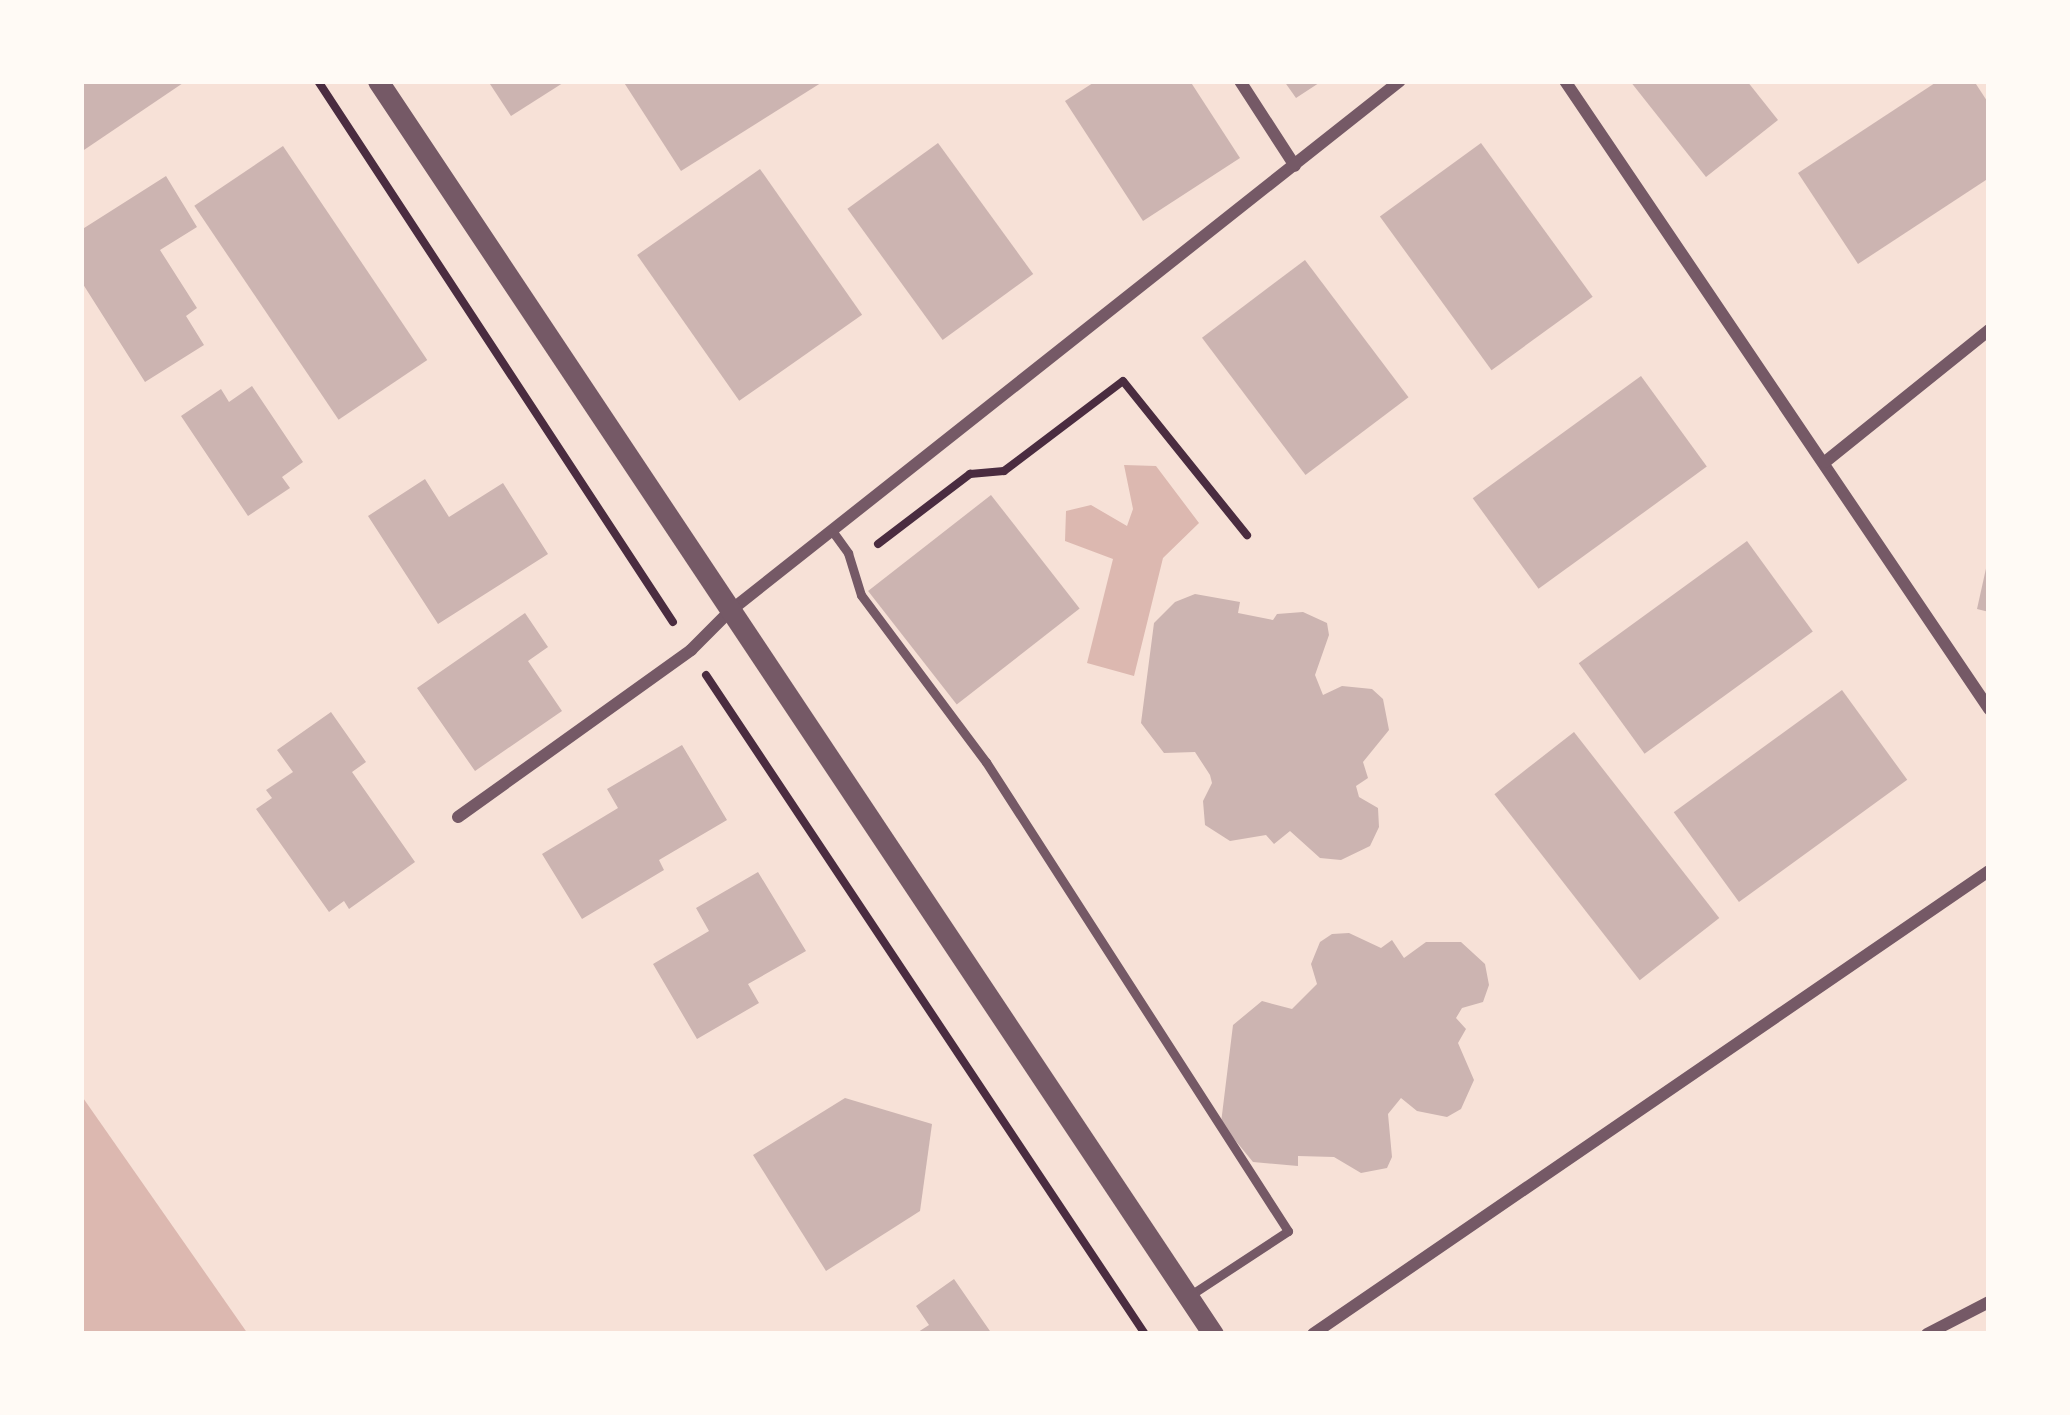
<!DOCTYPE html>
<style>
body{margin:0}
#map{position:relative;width:2070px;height:1415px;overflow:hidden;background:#f7e1d7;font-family:Lato,sans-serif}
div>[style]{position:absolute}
.water>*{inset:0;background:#dcb8b0}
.building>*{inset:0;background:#ccb4b1;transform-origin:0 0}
.path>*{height:8px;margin:-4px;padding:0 4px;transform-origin:4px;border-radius:4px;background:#4a2c40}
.service>*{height:9px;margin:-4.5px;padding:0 4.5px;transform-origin:4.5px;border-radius:4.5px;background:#755966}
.minor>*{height:12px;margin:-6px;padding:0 6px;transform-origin:6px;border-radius:6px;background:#755966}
.tertiary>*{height:21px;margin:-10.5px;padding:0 10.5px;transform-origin:10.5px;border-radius:10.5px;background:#755966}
span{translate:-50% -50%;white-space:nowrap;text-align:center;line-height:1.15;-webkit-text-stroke:10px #fffaf5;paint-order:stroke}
.frame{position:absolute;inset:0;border:84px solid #fffaf5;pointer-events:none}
</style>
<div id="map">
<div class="water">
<i style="clip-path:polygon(1124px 465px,1156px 466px,1199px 523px,1163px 558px,1134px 676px,1087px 663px,1113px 559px,1065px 541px,1066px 511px,1091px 505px,1127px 526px,1133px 509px)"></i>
<i style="clip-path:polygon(81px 1095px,248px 1334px,81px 1334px)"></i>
</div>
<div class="building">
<i style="clip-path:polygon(81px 81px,186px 81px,81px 152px)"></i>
<i style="clip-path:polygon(488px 81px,566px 81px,511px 116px)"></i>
<i style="clip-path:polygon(623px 81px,824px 81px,681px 171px)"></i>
<i style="clip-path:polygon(1096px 81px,1190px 81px,1240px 158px,1143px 221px,1065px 101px)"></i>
<i style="clip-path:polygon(1284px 81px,1322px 81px,1296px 98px)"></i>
<i style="clip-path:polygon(1630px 81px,1747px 81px,1778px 120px,1706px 177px)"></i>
<i style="clip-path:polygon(1938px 81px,1974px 81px,1989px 104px,1989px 178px,1858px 264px,1798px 173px)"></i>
<i style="left:938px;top:143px;width:162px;height:112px;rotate:54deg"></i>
<i style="left:1481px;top:143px;width:190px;height:125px;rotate:54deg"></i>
<i style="left:283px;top:146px;width:258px;height:107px;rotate:56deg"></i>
<i style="left:760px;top:169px;width:178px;height:150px;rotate:55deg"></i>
<i style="clip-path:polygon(166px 176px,197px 227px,160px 250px,197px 308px,186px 316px,204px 345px,145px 382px,81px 281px,81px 230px)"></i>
<i style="left:1305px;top:260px;width:172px;height:129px;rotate:53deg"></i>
<i style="left:1641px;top:376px;width:112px;height:208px;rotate:54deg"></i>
<i style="clip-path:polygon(252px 386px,303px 462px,282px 477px,290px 488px,248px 516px,181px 416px,221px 389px,229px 402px)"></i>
<i style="clip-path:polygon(425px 479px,449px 517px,503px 483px,548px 554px,438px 624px,368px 516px)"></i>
<i style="left:991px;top:495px;width:144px;height:156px;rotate:52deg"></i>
<i style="left:1747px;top:541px;width:112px;height:208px;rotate:54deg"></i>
<i style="clip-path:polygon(1987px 564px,1989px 564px,1989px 612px,1977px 609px)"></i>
<i style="clip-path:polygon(1195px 594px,1240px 602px,1238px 613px,1273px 620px,1277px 614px,1303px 612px,1327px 623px,1329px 635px,1315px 675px,1323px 695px,1342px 686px,1372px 689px,1383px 699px,1389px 730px,1363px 762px,1368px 778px,1356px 786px,1359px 797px,1378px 808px,1379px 827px,1370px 846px,1341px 860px,1320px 858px,1290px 831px,1274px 844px,1266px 835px,1230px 841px,1205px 825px,1203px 801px,1212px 783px,1210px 775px,1195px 752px,1164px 753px,1141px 723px,1154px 623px,1175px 602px)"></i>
<i style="clip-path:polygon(525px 613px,548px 647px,528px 661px,562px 711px,475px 771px,417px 688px)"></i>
<i style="left:1842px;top:690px;width:111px;height:208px;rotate:54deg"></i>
<i style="clip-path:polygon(331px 712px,366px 762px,352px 772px,415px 862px,349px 909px,344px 901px,329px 912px,256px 809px,272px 798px,266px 790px,293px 772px,277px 750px)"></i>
<i style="left:1574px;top:732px;width:236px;height:101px;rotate:52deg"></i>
<i style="clip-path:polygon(682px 745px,727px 820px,659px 860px,664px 870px,582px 919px,542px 854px,618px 808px,607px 789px)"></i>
<i style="clip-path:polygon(758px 872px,806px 951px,748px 984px,759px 1003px,697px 1039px,653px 964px,709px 931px,696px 908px)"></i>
<i style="clip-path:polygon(1349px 933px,1381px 948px,1392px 940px,1404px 958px,1426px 942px,1461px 942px,1485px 964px,1489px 985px,1483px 1002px,1462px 1008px,1456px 1018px,1466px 1029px,1458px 1043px,1474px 1080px,1461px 1109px,1447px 1117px,1417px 1111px,1401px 1098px,1388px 1114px,1392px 1157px,1387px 1168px,1361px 1173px,1334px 1157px,1298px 1156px,1298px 1166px,1253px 1162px,1221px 1123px,1233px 1025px,1262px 1001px,1292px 1009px,1317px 984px,1311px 964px,1320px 942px,1332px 934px)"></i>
<i style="clip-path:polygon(845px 1098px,932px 1124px,920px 1211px,826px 1271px,753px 1155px)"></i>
<i style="clip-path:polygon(954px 1279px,992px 1334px,915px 1334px,929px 1325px,916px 1306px)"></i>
</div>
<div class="path">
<i style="left:318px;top:81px;width:647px;rotate:56.73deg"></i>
<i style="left:878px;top:544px;width:116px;rotate:-37.3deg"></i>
<i style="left:970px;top:474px;width:34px;rotate:-5deg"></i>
<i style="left:1004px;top:471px;width:149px;rotate:-37.1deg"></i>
<i style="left:1123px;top:381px;width:198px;rotate:51.2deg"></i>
<i style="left:706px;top:675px;width:792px;rotate:56.33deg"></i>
</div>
<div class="service">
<i style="left:833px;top:532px;width:26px;rotate:54deg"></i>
<i style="left:848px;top:553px;width:44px;rotate:72.8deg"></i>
<i style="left:861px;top:595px;width:209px;rotate:53.2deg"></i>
<i style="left:986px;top:762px;width:558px;rotate:57.22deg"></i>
<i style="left:1288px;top:1231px;width:118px;rotate:146.7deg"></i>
</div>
<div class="minor">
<i style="left:1240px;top:81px;width:101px;rotate:57.1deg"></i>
<i style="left:1565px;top:81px;width:758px;rotate:55.97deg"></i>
<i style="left:1825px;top:462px;width:211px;rotate:-38.8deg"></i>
<i style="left:458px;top:817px;width:287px;rotate:-35.6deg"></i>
<i style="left:691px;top:650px;width:55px;rotate:-45deg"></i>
<i style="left:730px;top:611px;width:854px;rotate:-38.35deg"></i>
<i style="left:1313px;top:1334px;width:819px;rotate:-34.41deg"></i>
<i style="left:1927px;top:1334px;width:70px;rotate:-27.3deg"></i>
</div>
<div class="tertiary">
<i style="left:378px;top:81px;width:1506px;rotate:56.32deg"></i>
</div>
<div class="frame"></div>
</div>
